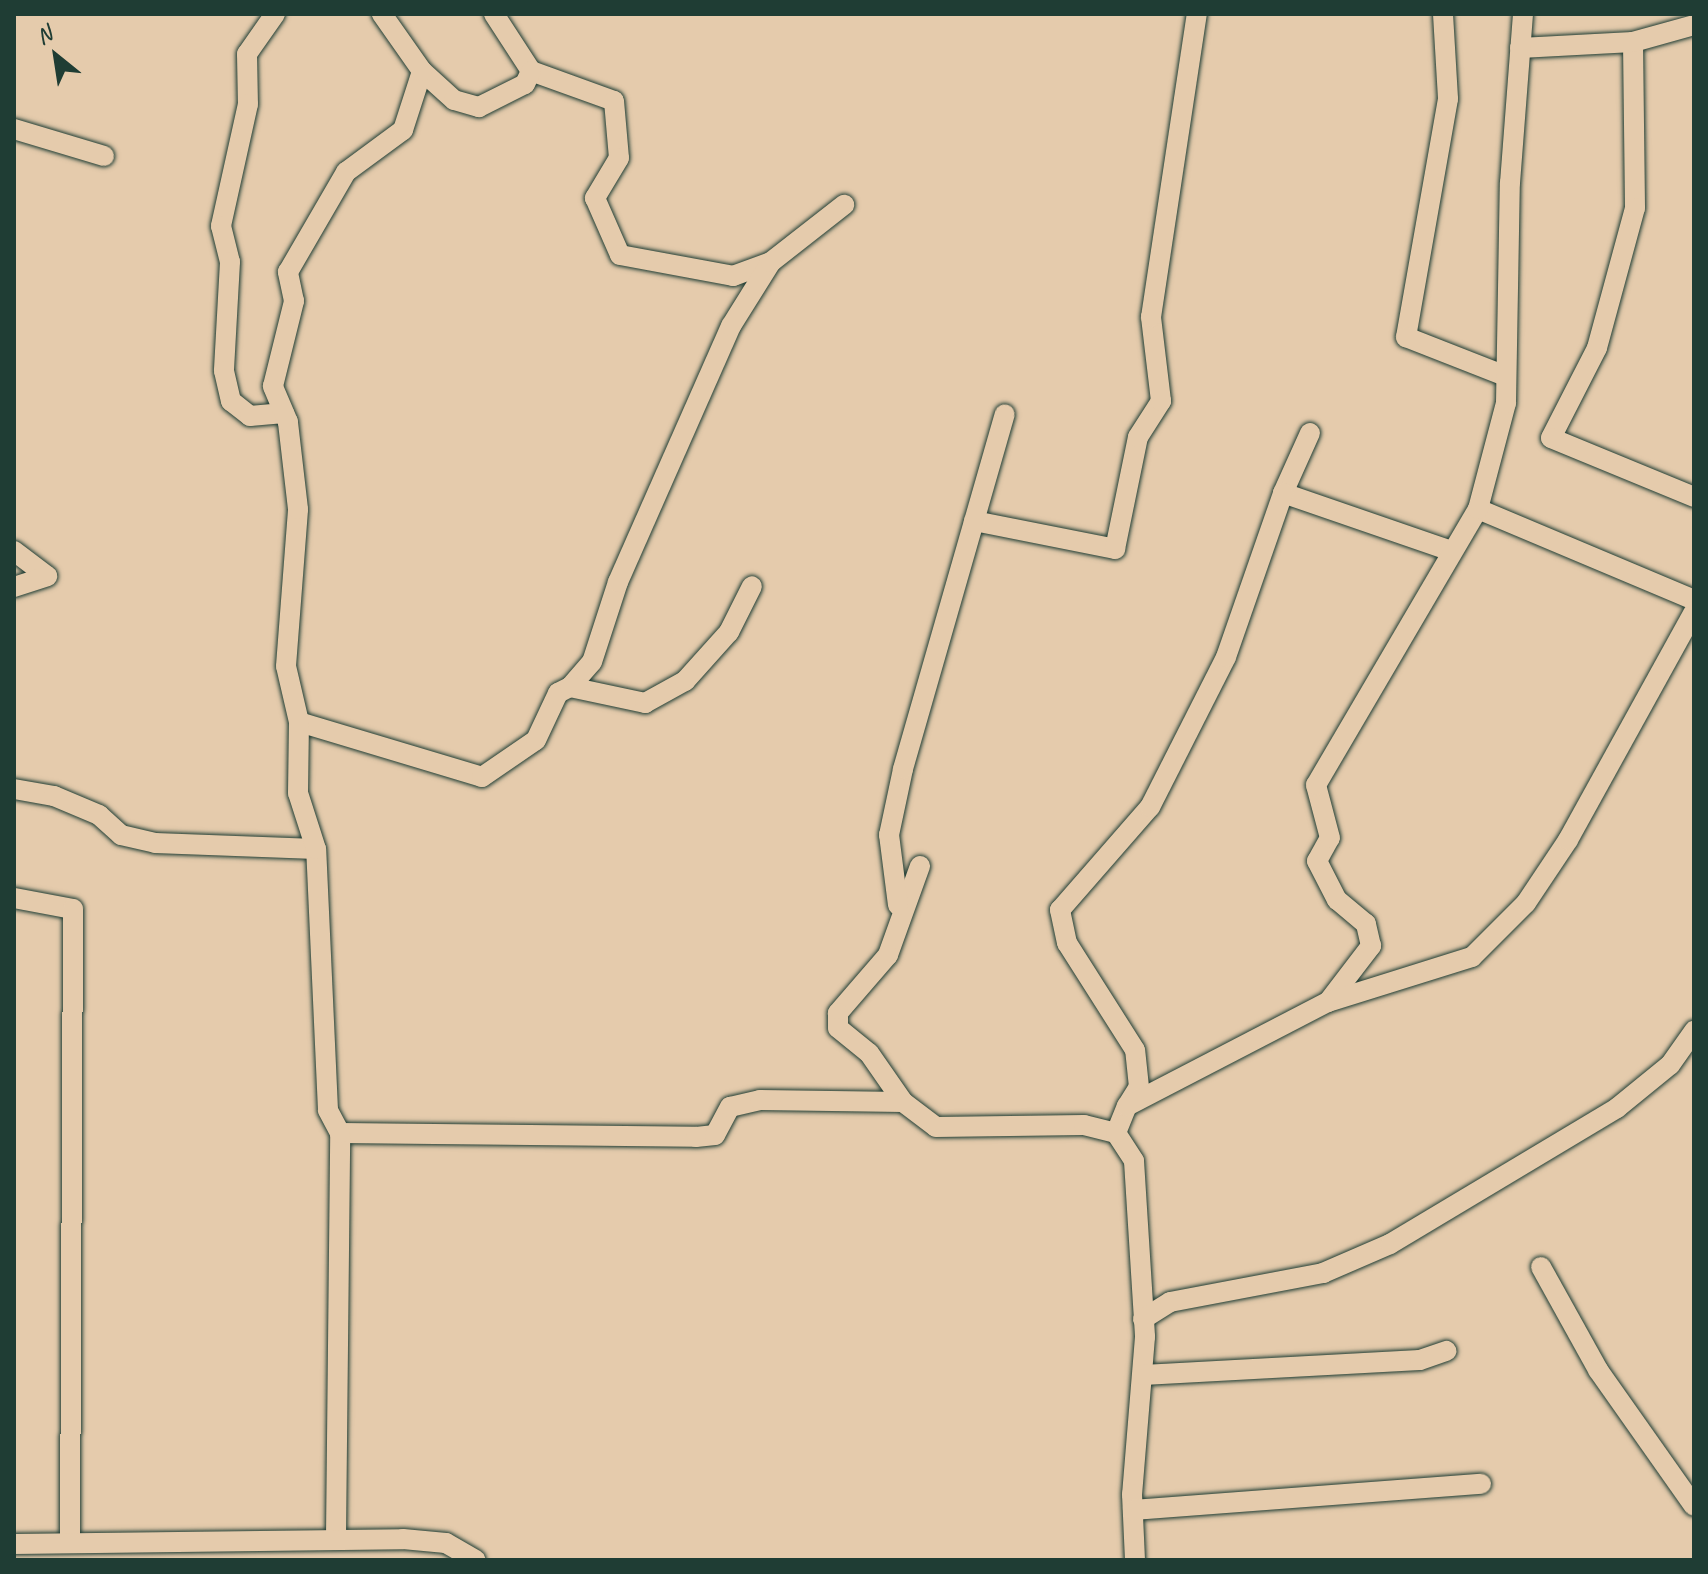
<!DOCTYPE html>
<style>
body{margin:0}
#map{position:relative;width:1708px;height:1574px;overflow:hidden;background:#e5cbac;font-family:Caveat,sans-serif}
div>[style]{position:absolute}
.roads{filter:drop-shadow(0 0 2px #1f3d34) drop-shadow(0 0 2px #1f3d34)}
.minor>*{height:20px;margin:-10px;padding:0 10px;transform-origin:10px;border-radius:10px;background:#e5cbac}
span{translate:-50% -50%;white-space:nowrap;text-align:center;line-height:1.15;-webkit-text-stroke:7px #e5cbac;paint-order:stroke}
.frame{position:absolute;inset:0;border:16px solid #1f3d34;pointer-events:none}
.north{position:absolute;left:16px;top:16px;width:80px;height:80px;-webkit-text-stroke:6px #e5cbac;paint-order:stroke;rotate:330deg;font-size:22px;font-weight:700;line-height:32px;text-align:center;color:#1f3d34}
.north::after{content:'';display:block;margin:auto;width:28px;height:36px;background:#1f3d34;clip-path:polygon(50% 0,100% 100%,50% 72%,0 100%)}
</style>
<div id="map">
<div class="roads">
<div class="minor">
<i style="left:275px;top:14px;width:49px;rotate:125deg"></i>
<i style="left:247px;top:54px;width:50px;rotate:88.9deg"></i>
<i style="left:248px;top:104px;width:125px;rotate:102.5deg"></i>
<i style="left:221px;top:226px;width:37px;rotate:76deg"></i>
<i style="left:230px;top:262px;width:109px;rotate:93.2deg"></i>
<i style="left:224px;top:371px;width:31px;rotate:77deg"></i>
<i style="left:231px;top:401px;width:24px;rotate:38deg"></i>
<i style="left:250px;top:416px;width:34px;rotate:-5deg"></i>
<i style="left:494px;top:14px;width:68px;rotate:57deg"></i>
<i style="left:531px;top:71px;width:88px;rotate:19.9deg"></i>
<i style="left:614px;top:101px;width:57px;rotate:85deg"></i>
<i style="left:619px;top:158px;width:47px;rotate:121deg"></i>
<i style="left:595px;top:198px;width:62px;rotate:66.3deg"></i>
<i style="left:620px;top:255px;width:115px;rotate:10.5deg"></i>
<i style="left:733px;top:276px;width:40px;rotate:-20.2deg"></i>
<i style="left:1443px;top:14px;width:85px;rotate:86.6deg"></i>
<i style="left:1448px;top:99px;width:242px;rotate:100deg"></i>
<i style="left:1406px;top:337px;width:104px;rotate:21.4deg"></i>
<i style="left:1633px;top:42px;width:166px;rotate:89.3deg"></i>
<i style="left:1635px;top:208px;width:145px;rotate:105.2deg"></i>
<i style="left:1597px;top:348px;width:101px;rotate:117.1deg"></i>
<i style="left:1551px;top:438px;width:155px;rotate:22.4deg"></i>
<i style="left:1520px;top:48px;width:113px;rotate:-3deg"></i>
<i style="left:1633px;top:42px;width:63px;rotate:-15.6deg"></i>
<i style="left:422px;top:71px;width:43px;rotate:42.2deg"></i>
<i style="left:454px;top:100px;width:26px;rotate:16deg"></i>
<i style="left:479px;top:107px;width:51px;rotate:-26.6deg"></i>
<i style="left:525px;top:84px;width:14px;rotate:-65deg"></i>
<i style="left:14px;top:129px;width:94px;rotate:16.7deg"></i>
<i style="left:1310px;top:433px;width:66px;rotate:114.2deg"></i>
<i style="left:1283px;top:493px;width:178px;rotate:19deg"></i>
<i style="left:1478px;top:509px;width:234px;rotate:22.8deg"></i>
<i style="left:974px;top:521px;width:144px;rotate:11.2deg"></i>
<i style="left:1115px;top:549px;width:114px;rotate:-78.4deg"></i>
<i style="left:1138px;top:437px;width:43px;rotate:-57.4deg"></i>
<i style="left:1161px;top:401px;width:85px;rotate:-96.8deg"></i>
<i style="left:1151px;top:317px;width:306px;rotate:-81.4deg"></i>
<i style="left:14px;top:551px;width:41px;rotate:37.1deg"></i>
<i style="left:14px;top:587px;width:35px;rotate:-18deg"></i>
<i style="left:570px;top:687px;width:33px;rotate:-49deg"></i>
<i style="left:592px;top:662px;width:84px;rotate:-72deg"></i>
<i style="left:618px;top:582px;width:280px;rotate:-66.2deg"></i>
<i style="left:731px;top:326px;width:75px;rotate:-58deg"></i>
<i style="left:771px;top:262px;width:93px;rotate:-38deg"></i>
<i style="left:299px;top:722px;width:191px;rotate:16.7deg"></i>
<i style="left:482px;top:777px;width:65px;rotate:-34.4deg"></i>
<i style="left:536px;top:740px;width:52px;rotate:-64.9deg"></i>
<i style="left:558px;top:693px;width:13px;rotate:-27deg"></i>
<i style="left:570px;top:687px;width:77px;rotate:12deg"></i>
<i style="left:645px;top:703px;width:46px;rotate:-28.8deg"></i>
<i style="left:685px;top:681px;width:66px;rotate:-48.1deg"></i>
<i style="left:729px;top:632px;width:51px;rotate:-63.4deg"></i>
<i style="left:14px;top:789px;width:41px;rotate:9.9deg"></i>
<i style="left:54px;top:796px;width:49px;rotate:22.9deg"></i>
<i style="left:99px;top:815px;width:30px;rotate:42deg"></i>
<i style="left:121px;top:835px;width:35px;rotate:13deg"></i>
<i style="left:155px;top:843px;width:161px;rotate:2.1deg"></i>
<i style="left:920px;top:866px;width:95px;rotate:109.8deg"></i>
<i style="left:888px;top:955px;width:77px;rotate:130.8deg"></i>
<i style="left:838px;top:1013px;width:15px;rotate:90deg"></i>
<i style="left:838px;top:1028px;width:40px;rotate:39deg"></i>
<i style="left:869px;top:1053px;width:60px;rotate:55.2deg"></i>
<i style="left:903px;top:1102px;width:41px;rotate:37.1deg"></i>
<i style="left:936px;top:1127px;width:148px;rotate:-0.8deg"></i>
<i style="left:1084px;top:1125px;width:33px;rotate:14deg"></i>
<i style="left:1116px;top:1133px;width:33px;rotate:57deg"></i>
<i style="left:1134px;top:1161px;width:176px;rotate:86.4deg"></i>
<i style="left:1145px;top:1337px;width:158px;rotate:94.7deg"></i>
<i style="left:1132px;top:1494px;width:66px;rotate:87.4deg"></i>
<i style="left:14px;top:898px;width:60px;rotate:10.6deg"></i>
<i style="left:73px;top:909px;width:633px;rotate:90.27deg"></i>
<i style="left:898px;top:905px;width:71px;rotate:-97.3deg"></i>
<i style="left:889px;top:835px;width:67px;rotate:-78deg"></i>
<i style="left:903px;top:769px;width:369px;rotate:-74deg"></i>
<i style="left:1328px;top:1002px;width:71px;rotate:-52.5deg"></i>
<i style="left:1371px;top:946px;width:23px;rotate:-103deg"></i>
<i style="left:1366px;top:924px;width:38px;rotate:-140deg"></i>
<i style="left:1337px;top:900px;width:44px;rotate:-117.1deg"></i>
<i style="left:1317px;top:861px;width:26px;rotate:-61deg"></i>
<i style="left:1330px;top:838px;width:55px;rotate:-104.8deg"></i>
<i style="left:1316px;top:785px;width:320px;rotate:-59.6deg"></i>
<i style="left:1478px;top:509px;width:110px;rotate:-75.2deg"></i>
<i style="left:1506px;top:403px;width:220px;rotate:-89deg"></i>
<i style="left:1510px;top:183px;width:169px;rotate:-85.6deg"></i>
<i style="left:1127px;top:1106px;width:22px;rotate:-58deg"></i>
<i style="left:1139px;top:1087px;width:37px;rotate:-96deg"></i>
<i style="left:1135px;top:1050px;width:127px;rotate:-122.4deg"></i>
<i style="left:1067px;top:943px;width:34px;rotate:-102deg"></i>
<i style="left:1060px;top:910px;width:137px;rotate:-48.9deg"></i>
<i style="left:1150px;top:807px;width:168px;rotate:-63.1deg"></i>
<i style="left:1226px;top:657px;width:174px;rotate:-70.8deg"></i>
<i style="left:340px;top:1133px;width:356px;rotate:0.6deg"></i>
<i style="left:696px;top:1137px;width:19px;rotate:-6deg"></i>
<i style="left:715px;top:1135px;width:32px;rotate:-62deg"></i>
<i style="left:730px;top:1107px;width:31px;rotate:-13deg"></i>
<i style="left:760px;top:1100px;width:143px;rotate:0.8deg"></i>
<i style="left:1116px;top:1133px;width:29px;rotate:-68deg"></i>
<i style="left:1127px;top:1106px;width:226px;rotate:-27.4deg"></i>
<i style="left:1328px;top:1002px;width:151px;rotate:-17.4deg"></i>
<i style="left:1472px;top:957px;width:76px;rotate:-45deg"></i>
<i style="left:1526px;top:903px;width:76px;rotate:-56.3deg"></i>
<i style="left:1568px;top:840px;width:260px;rotate:-61.1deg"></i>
<i style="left:1541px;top:1267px;width:118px;rotate:61deg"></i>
<i style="left:1598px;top:1370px;width:166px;rotate:54.8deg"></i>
<i style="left:1143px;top:1319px;width:32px;rotate:-32deg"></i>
<i style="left:1170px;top:1302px;width:156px;rotate:-10.7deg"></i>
<i style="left:1323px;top:1273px;width:73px;rotate:-23.4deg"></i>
<i style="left:1390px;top:1244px;width:265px;rotate:-30.9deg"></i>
<i style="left:1617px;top:1108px;width:68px;rotate:-39.1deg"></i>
<i style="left:1670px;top:1065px;width:42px;rotate:-54.8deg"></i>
<i style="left:1143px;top:1375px;width:277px;rotate:-3.1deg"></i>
<i style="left:1420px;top:1360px;width:28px;rotate:-19deg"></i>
<i style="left:1133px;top:1510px;width:349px;rotate:-4.3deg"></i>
<i style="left:336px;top:1537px;width:404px;rotate:-89.4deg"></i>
<i style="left:340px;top:1133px;width:26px;rotate:-118deg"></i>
<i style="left:328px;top:1110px;width:261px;rotate:-92.6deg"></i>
<i style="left:316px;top:849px;width:59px;rotate:-107.8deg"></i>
<i style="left:298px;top:793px;width:71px;rotate:-89.2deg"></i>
<i style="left:299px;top:722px;width:57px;rotate:-103.1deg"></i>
<i style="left:286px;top:666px;width:157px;rotate:-85.6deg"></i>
<i style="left:298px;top:509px;width:88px;rotate:-96.6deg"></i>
<i style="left:288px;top:422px;width:39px;rotate:-113deg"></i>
<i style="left:273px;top:386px;width:88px;rotate:-76.1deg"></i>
<i style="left:294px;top:301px;width:30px;rotate:-102deg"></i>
<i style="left:288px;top:272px;width:116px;rotate:-59.9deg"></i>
<i style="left:346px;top:172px;width:71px;rotate:-36.4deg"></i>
<i style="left:403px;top:130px;width:62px;rotate:-72.1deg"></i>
<i style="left:422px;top:71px;width:70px;rotate:-125.1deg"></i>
<i style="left:14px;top:1544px;width:389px;rotate:-0.7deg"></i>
<i style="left:403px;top:1539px;width:43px;rotate:5.3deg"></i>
<i style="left:446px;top:1543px;width:34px;rotate:30deg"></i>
</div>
</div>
<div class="frame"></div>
<div class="north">N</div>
</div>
